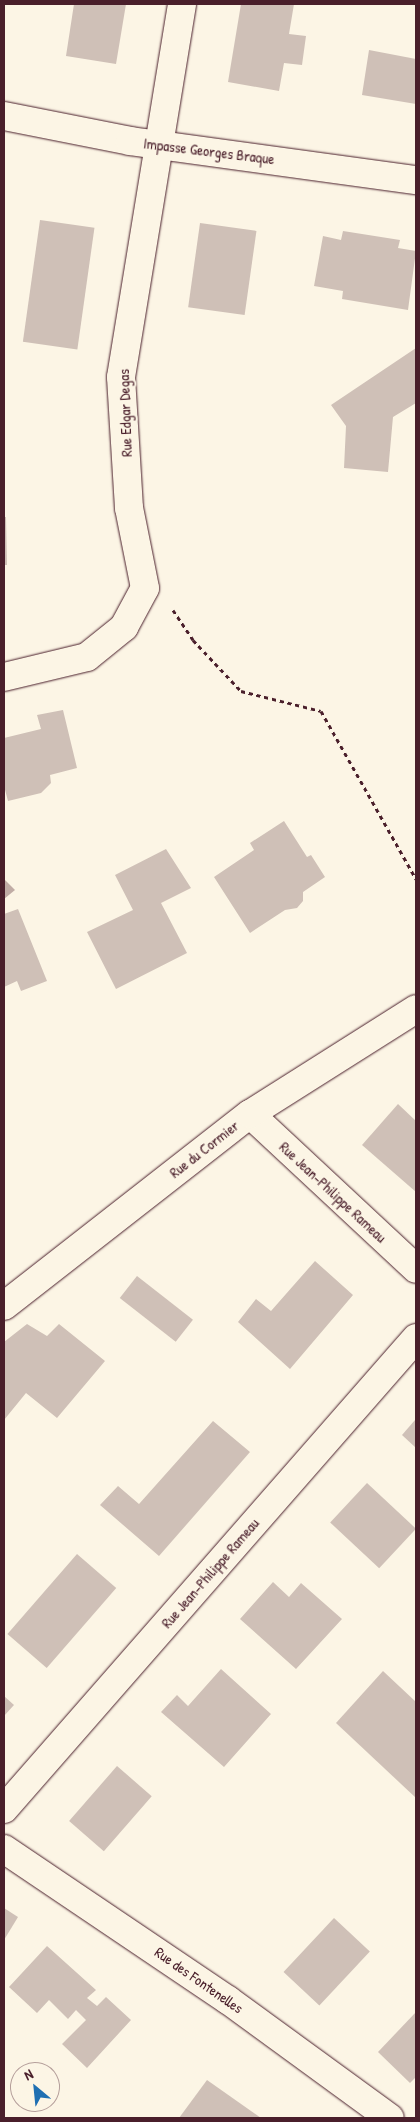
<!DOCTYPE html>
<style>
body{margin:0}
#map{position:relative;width:420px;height:2122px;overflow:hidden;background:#fcf5e5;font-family:"Patrick Hand",sans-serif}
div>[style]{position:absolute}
.water>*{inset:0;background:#c0aca5}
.building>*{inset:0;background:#cfc0b7;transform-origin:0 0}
.path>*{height:3px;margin-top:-1.5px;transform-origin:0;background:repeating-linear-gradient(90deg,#4a1f2b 0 4px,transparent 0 8px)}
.roads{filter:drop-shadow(0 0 1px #4a1f2b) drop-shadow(0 0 1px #4a1f2b)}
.minor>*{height:28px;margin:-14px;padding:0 14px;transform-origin:14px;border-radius:14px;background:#fcf5e5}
span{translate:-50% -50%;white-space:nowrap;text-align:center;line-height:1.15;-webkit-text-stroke:4px #fcf5e5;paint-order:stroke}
.street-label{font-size:15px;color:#4a1f2b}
.frame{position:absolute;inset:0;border:5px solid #4a1f2b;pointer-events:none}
.north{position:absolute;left:10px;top:2062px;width:50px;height:50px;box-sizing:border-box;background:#fcf5e5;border:1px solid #b59f9b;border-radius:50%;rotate:332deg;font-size:14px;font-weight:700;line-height:20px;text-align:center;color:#4a1f2b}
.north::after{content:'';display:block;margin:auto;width:18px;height:22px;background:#1f6fb2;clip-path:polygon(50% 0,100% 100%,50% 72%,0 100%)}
</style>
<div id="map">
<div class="water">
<i style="clip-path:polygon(4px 879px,15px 890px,4px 899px)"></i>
</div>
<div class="building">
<i style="clip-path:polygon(74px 4px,126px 4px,116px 64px,66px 56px)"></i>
<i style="clip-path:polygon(241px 4px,294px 4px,289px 34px,306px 36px,302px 65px,284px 63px,279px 91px,228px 82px)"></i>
<i style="clip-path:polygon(369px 50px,416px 59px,416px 104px,362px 95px)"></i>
<i style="left:40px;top:220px;width:55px;height:123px;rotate:8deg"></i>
<i style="left:200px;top:223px;width:57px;height:85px;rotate:8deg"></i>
<i style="clip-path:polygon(343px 231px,400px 240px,398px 248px,416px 251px,408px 310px,342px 299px,343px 291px,314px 286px,323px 236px,341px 240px)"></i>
<i style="clip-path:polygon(416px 348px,416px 403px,393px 417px,388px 472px,344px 468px,346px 426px,331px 405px)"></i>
<i style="clip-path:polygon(4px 517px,6px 517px,7px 565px,4px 565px)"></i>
<i style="clip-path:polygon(63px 710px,77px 768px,50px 775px,51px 783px,41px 793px,8px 801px,4px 786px,4px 738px,41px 729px,37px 715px)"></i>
<i style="clip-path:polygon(284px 821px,307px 857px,311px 855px,325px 877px,303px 892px,303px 901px,297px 908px,285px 910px,250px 933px,214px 877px,254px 850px,250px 843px)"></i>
<i style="clip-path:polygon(166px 849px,191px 888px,161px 903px,187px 953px,116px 989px,87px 932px,133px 910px,115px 875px)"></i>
<i style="clip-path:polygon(18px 909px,47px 981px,21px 991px,17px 981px,4px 987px,4px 914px)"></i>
<i style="clip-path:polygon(398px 1104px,416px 1121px,416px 1192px,362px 1145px)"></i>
<i style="clip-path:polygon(315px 1261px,353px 1295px,290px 1369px,238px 1322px,256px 1299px,271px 1311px)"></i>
<i style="left:137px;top:1276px;width:71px;height:28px;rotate:38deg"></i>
<i style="clip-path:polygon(27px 1324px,47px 1336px,59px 1324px,105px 1361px,57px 1418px,26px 1393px,4px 1420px,4px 1342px)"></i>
<i style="clip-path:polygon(415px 1420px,416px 1421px,416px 1448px,402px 1435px)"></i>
<i style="clip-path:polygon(213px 1421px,250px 1452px,159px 1556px,100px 1505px,118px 1486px,139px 1504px)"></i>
<i style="left:367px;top:1483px;width:67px;height:54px;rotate:43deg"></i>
<i style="left:77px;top:1554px;width:52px;height:106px;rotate:41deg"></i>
<i style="clip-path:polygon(273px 1582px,289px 1597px,301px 1583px,342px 1619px,296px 1669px,240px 1619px)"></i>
<i style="clip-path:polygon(221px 1669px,271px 1714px,224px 1767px,161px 1712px,177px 1695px,188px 1706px)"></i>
<i style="clip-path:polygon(383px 1671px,416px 1702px,416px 1798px,336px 1723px)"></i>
<i style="clip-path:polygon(4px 1696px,14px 1705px,4px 1716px)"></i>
<i style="left:117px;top:1766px;width:46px;height:73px;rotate:41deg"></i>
<i style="clip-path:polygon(4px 1908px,18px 1917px,4px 1940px)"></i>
<i style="left:334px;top:1918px;width:49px;height:74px;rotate:43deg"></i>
<i style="clip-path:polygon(47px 1946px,96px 1990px,87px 1998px,97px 2006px,106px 1997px,131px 2020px,87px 2068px,62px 2044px,86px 2020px,76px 2010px,68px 2019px,49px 2000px,37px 2013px,9px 1987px)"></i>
<i style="clip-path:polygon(416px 2012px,416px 2077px,410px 2083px,378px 2052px)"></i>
<i style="clip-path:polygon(207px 2080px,261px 2118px,179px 2118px)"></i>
</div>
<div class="path">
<i style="left:173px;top:610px;width:36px;rotate:56deg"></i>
<i style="left:193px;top:640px;width:70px;rotate:46.7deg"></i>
<i style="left:241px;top:691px;width:82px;rotate:14deg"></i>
<i style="left:321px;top:711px;width:193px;rotate:60.5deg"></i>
</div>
<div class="roads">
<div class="minor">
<i style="left:4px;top:116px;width:128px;rotate:11.2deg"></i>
<i style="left:130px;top:141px;width:289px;rotate:7.8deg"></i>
<i style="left:4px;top:677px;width:85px;rotate:-13.5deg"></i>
<i style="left:87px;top:657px;width:48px;rotate:-39deg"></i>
<i style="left:124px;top:627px;width:44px;rotate:-61.7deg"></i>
<i style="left:145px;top:588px;width:82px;rotate:-101.3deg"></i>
<i style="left:129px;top:508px;width:131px;rotate:-93.5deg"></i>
<i style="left:121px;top:377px;width:378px;rotate:-80.7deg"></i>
<i style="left:250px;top:1114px;width:227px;rotate:43deg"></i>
<i style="left:4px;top:1306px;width:312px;rotate:-38deg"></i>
<i style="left:250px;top:1114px;width:196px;rotate:-32.3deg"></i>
<i style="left:4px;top:1809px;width:626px;rotate:-48.82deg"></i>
<i style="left:4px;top:1849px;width:270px;rotate:34deg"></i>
<i style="left:228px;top:2000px;width:200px;rotate:36.1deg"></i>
</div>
</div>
<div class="street-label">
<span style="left:209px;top:151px;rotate:7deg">Impasse Georges Braque</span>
<span style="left:125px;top:413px;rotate:-92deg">Rue Edgar Degas</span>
<span style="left:204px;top:1149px;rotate:-38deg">Rue du Cormier</span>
<span style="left:333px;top:1192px;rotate:43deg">Rue Jean-Philippe Rameau</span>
<span style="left:210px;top:1573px;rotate:-49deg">Rue Jean-Philippe Rameau</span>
<span style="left:199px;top:1980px;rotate:35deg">Rue des Fontenelles</span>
</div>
<div class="frame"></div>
<div class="north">N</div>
</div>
